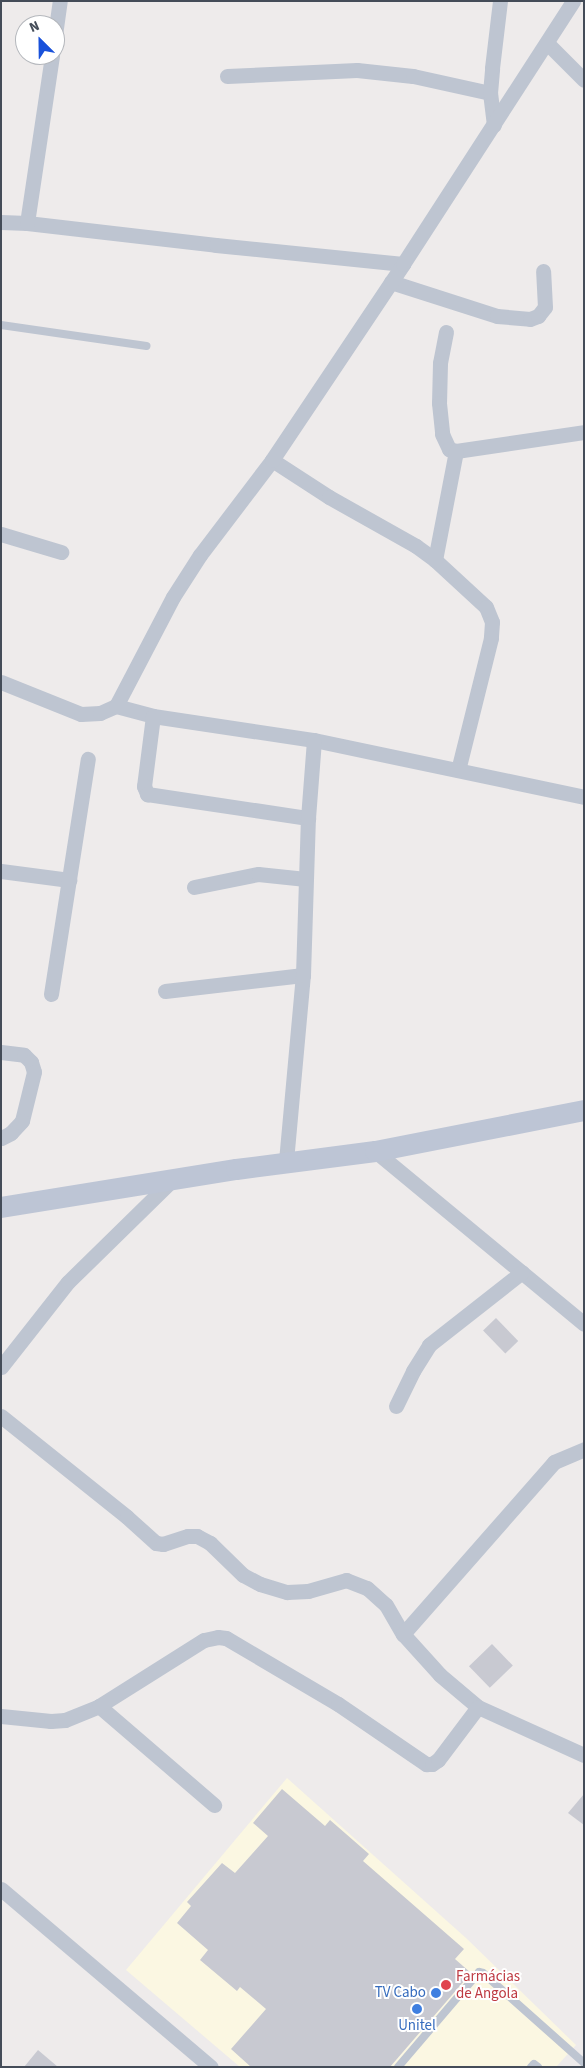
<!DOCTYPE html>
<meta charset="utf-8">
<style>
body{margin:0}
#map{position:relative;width:585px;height:2068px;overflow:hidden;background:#eeebeb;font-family:"Source Sans 3",sans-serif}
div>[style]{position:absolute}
.commercial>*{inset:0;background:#fbf7e2}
.building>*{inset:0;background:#c8c9d1;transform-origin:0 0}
.lane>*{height:8px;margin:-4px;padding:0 4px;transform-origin:4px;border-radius:4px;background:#bec5d1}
.street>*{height:15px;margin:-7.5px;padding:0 7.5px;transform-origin:7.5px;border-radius:7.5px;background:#bec5d1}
.secondary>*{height:21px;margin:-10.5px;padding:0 10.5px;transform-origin:10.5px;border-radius:10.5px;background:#bdc5d5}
.dots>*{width:14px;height:14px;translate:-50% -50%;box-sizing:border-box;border:2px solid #fff;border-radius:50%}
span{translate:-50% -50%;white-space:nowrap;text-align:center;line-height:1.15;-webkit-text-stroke:4px #fff;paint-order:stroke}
.health-label{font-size:15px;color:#be3a42}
.left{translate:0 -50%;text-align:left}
.shop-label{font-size:15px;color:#366cbe}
.right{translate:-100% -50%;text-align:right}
.frame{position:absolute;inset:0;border:2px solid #444c58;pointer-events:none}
.north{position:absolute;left:15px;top:15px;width:50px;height:50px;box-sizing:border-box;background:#fff;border:1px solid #b4b7bc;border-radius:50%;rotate:337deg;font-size:14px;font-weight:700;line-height:20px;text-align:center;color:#444c58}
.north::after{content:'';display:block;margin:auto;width:18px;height:22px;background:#1951da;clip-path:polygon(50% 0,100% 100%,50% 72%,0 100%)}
</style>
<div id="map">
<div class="commercial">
<i style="clip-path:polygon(287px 1778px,466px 1938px,576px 2045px,556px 2067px,240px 2067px,126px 1970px)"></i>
</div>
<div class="building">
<i style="left:496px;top:1318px;width:32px;height:18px;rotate:46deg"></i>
<i style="left:492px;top:1644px;width:30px;height:32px;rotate:46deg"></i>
<i style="clip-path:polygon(282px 1789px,325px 1826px,330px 1820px,369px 1854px,363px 1861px,464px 1949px,455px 1959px,471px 1973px,390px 2067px,251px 2067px,231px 2049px,266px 2009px,240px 1987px,237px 1991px,200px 1960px,208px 1950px,177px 1923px,191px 1906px,187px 1902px,222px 1863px,235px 1873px,268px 1836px,253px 1823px)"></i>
<i style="clip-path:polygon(584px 1794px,584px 1825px,568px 1813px)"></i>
<i style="clip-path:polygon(38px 2050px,58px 2067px,24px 2067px)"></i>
</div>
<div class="lane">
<i style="left:1px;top:325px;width:147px;rotate:8.2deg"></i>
<i style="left:398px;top:2067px;width:125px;rotate:-49.5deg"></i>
<i style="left:479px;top:1972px;width:4px;rotate:14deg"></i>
<i style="left:483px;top:1973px;width:135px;rotate:41.7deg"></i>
<i style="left:531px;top:2067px;width:4px;rotate:-45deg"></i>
<i style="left:534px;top:2064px;width:5px;rotate:37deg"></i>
</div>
<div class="street">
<i style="left:55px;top:35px;width:34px;rotate:-82deg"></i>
<i style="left:547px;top:43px;width:52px;rotate:45deg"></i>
<i style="left:227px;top:76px;width:130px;rotate:-2.6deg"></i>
<i style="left:357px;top:70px;width:56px;rotate:6.1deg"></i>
<i style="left:413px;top:76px;width:79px;rotate:12.4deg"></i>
<i style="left:494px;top:125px;width:32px;rotate:-97deg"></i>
<i style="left:490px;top:93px;width:25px;rotate:-85deg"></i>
<i style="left:492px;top:68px;width:67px;rotate:-83.2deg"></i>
<i style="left:1px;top:222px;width:26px;rotate:2deg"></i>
<i style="left:27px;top:223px;width:190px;rotate:6.6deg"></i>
<i style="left:216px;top:245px;width:188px;rotate:5.8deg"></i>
<i style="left:27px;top:223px;width:170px;rotate:-81.5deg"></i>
<i style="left:391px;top:282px;width:111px;rotate:17.8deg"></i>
<i style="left:497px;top:316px;width:33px;rotate:5deg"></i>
<i style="left:530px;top:319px;width:9px;rotate:-21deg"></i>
<i style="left:538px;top:316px;width:11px;rotate:-52deg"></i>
<i style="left:545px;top:307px;width:36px;rotate:-93deg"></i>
<i style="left:446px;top:332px;width:32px;rotate:101deg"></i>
<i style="left:440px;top:363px;width:40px;rotate:91.4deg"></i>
<i style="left:439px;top:403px;width:31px;rotate:84deg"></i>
<i style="left:442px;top:434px;width:17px;rotate:65deg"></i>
<i style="left:449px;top:449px;width:7px;rotate:16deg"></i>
<i style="left:456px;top:451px;width:129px;rotate:-8.4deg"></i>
<i style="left:272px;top:460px;width:68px;rotate:33deg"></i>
<i style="left:329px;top:497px;width:100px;rotate:29.4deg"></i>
<i style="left:416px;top:546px;width:24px;rotate:36deg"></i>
<i style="left:435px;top:560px;width:69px;rotate:42.7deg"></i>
<i style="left:486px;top:607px;width:16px;rotate:68deg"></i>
<i style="left:492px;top:622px;width:16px;rotate:94deg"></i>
<i style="left:491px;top:638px;width:136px;rotate:104deg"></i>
<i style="left:1px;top:534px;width:63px;rotate:16.7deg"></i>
<i style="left:435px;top:560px;width:111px;rotate:-79.1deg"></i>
<i style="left:1px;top:682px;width:86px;rotate:21.8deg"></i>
<i style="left:81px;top:714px;width:19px;rotate:-3deg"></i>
<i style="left:100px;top:713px;width:17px;rotate:-24deg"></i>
<i style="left:116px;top:706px;width:123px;rotate:-62.4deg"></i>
<i style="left:173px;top:597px;width:50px;rotate:-57.3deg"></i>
<i style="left:200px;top:555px;width:119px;rotate:-52.8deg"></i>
<i style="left:272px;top:460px;width:236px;rotate:-56.2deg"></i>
<i style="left:403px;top:264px;width:313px;rotate:-57.1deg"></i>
<i style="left:116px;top:706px;width:38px;rotate:15deg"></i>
<i style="left:153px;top:716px;width:163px;rotate:8.5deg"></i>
<i style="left:314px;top:740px;width:276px;rotate:11.9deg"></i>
<i style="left:153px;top:716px;width:71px;rotate:97.3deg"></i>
<i style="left:144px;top:786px;width:9px;rotate:69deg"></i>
<i style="left:147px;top:794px;width:163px;rotate:8.5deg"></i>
<i style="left:1px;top:871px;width:69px;rotate:7.5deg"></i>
<i style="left:194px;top:887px;width:65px;rotate:-11.5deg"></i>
<i style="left:258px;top:874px;width:48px;rotate:5.9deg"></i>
<i style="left:165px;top:991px;width:139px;rotate:-6.6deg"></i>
<i style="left:51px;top:994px;width:238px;rotate:-81.1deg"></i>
<i style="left:1px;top:1052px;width:23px;rotate:7deg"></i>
<i style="left:24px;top:1055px;width:10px;rotate:45deg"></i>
<i style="left:31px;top:1062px;width:10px;rotate:73deg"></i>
<i style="left:34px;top:1072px;width:50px;rotate:103.8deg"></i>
<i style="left:22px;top:1121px;width:16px;rotate:133deg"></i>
<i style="left:11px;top:1133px;width:11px;rotate:153deg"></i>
<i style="left:375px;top:1151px;width:271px;rotate:39.6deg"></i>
<i style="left:286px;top:1161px;width:187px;rotate:-84.8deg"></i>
<i style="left:303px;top:975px;width:157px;rotate:-88.2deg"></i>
<i style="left:308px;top:818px;width:78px;rotate:-85.6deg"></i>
<i style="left:1px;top:1367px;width:108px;rotate:-51.8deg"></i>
<i style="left:68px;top:1282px;width:147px;rotate:-44.4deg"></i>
<i style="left:396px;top:1406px;width:39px;rotate:-64deg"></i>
<i style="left:413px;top:1371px;width:31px;rotate:-58deg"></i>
<i style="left:429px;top:1345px;width:118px;rotate:-38.1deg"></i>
<i style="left:1px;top:1416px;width:161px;rotate:38.7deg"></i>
<i style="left:127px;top:1517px;width:39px;rotate:42deg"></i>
<i style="left:156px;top:1543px;width:7px;rotate:8deg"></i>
<i style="left:163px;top:1544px;width:26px;rotate:-18deg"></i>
<i style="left:188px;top:1536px;width:9px"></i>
<i style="left:197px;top:1536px;width:15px;rotate:28deg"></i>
<i style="left:210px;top:1543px;width:46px;rotate:44.1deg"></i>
<i style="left:243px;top:1575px;width:19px;rotate:28deg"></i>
<i style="left:260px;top:1584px;width:28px;rotate:17deg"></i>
<i style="left:287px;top:1592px;width:21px;rotate:-3deg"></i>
<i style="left:308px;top:1591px;width:40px;rotate:-16deg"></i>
<i style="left:346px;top:1580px;width:22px;rotate:21deg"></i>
<i style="left:367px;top:1588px;width:25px;rotate:42deg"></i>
<i style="left:386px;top:1605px;width:34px;rotate:60deg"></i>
<i style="left:403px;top:1634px;width:55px;rotate:47.9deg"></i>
<i style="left:440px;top:1675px;width:50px;rotate:40.1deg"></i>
<i style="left:478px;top:1707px;width:116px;rotate:24.4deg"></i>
<i style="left:403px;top:1634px;width:229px;rotate:-48.7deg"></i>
<i style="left:554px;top:1462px;width:33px;rotate:-23deg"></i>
<i style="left:99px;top:1706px;width:152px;rotate:40.7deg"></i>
<i style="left:1px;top:1716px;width:50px;rotate:5.7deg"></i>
<i style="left:51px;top:1721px;width:14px;rotate:-4deg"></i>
<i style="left:65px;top:1720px;width:37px;rotate:-22deg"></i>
<i style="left:99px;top:1706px;width:124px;rotate:-32.2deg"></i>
<i style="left:204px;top:1640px;width:14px;rotate:-12deg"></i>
<i style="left:218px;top:1637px;width:8px;rotate:7deg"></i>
<i style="left:226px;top:1638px;width:130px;rotate:30.5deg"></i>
<i style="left:338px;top:1704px;width:107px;rotate:34.3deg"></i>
<i style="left:426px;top:1764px;width:6px"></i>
<i style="left:432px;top:1764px;width:7px;rotate:-34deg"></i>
<i style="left:438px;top:1760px;width:66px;rotate:-53deg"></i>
<i style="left:1px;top:1889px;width:275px;rotate:40.3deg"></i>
</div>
<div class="secondary">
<i style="left:1px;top:1207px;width:238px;rotate:-9.2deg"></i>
<i style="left:236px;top:1169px;width:140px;rotate:-7.4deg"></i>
<i style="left:375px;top:1151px;width:213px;rotate:-11.1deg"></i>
</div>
<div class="dots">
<i style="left:446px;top:1985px;background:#e0444e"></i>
<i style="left:436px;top:1993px;background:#3f7fe0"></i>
<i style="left:417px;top:2009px;background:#3f7fe0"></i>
</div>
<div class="health-label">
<span class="left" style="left:456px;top:1985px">Farmácias<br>de Angola</span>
</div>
<div class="shop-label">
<span class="right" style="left:426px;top:1993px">TV Cabo</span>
<span style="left:417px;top:2026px">Unitel</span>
</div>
<div class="frame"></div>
<div class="north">N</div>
</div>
